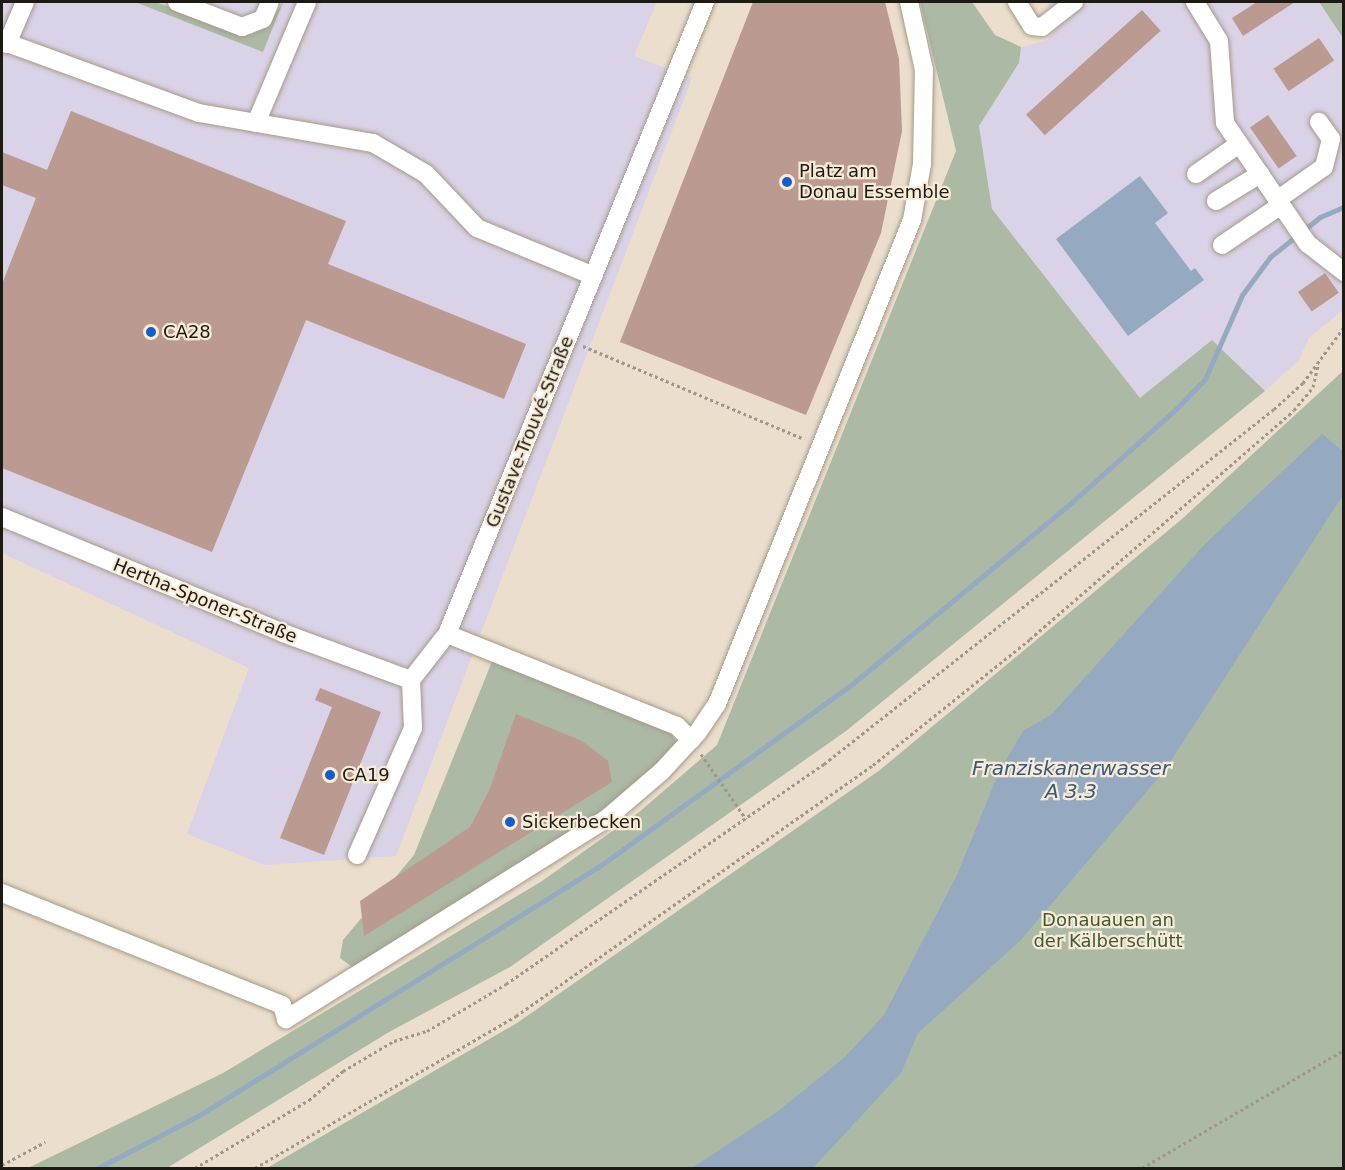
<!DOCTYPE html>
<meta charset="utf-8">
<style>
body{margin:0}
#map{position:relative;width:1345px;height:1170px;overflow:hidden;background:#ebdecc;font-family:"DejaVu Sans",sans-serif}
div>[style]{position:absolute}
.commercial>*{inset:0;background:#dad2e7}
.green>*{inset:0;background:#abb9a5}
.water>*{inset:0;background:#95aac1}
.stream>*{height:5px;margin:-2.5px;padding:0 2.5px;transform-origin:2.5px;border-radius:2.5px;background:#95aac1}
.building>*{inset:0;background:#ba9a91;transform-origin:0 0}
.path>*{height:3px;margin-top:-1.5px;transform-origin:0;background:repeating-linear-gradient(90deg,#a09689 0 3px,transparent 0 6px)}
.roads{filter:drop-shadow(0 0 2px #a59a88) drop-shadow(0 0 2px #a59a88)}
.minor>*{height:18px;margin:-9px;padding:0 9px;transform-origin:9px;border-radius:9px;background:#fff}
.dots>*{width:16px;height:16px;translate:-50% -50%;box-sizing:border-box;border:3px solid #f8ecd9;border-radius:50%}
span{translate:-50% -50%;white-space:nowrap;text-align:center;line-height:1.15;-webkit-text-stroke:4.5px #f8ecd9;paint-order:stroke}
.poi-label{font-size:18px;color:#1d1913}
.left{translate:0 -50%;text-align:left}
.street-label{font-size:18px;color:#1d1913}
.park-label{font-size:18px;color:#405b33}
.water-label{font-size:20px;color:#37597d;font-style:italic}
.frame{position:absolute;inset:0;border:3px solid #1d1913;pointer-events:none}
</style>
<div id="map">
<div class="commercial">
<i style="clip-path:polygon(2px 2px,657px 2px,634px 56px,692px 78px,396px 856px,265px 865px,187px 834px,249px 668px,2px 553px)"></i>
<i style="clip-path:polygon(1047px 2px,1318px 2px,1343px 38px,1343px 310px,1309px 338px,1299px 360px,1265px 391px,1212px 340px,1141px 399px,992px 209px,979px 126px,1019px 64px,1021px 47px,1046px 41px,1059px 27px)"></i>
</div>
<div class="green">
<i style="clip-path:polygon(135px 2px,155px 2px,251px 35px,268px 26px,283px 2px,263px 52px)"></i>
<i style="clip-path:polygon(920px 2px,972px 2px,995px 35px,1021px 47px,1019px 63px,979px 126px,992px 209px,1140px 398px,1212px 340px,1265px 391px,846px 731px,510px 967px,389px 1032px,167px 1168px,28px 1168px,223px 1073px,542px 881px,638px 813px,717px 745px,956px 151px)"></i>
<i style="clip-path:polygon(1319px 2px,1343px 2px,1343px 38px)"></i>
<i style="clip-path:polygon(1343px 371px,1343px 1168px,267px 1168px,517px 1023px,880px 770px,1182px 519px)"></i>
<i style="clip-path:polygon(493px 659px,670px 732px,678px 745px,603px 815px,355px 969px,340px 958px,343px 940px,414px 855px)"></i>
</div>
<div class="water">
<i style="clip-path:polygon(1140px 176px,1168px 213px,1155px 223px,1191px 271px,1195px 268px,1204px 280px,1128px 336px,1056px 239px)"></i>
<i style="clip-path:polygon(1322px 434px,1343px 451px,1343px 495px,1165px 770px,1020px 941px,918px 1033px,901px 1073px,813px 1168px,692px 1168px,777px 1112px,845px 1057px,884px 1015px,957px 875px,999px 772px,1023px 731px,1051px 715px,1205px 544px)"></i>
</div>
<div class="stream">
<i style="left:98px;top:1168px;width:113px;rotate:-27.5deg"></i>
<i style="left:198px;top:1116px;width:470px;rotate:-31.9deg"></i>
<i style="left:597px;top:868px;width:313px;rotate:-35.8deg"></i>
<i style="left:851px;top:685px;width:287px;rotate:-39.6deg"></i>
<i style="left:1072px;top:502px;width:140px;rotate:-41.8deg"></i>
<i style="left:1176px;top:409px;width:42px;rotate:-46deg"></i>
<i style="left:1205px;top:379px;width:92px;rotate:-66.2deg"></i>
<i style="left:1242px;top:295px;width:47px;rotate:-53.6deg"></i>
<i style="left:1270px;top:257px;width:64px;rotate:-38.7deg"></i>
<i style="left:1320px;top:217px;width:26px;rotate:-23deg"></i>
</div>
<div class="building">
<i style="clip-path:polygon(753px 2px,885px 2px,899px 59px,902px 131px,881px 233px,806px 415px,620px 342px)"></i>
<i style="clip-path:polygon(1257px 2px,1295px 2px,1243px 36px,1232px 18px)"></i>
<i style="left:1142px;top:10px;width:28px;height:156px;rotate:48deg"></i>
<i style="left:1319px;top:38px;width:27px;height:55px;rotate:56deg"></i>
<i style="clip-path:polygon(71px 111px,346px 221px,328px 264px,526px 344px,504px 399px,306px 320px,212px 552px,2px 468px,2px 284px,36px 198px,2px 185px,2px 152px,47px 170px)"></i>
<i style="left:1268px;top:115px;width:50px;height:22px;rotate:55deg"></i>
<i style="left:1325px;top:273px;width:24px;height:33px;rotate:55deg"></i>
<i style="clip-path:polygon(320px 688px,381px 712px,324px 855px,280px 838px,332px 707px,315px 700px)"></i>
<i style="clip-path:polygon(516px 714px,582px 741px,608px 761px,612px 782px,364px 936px,360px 901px,470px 827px,489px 791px)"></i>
</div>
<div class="path">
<i style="left:583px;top:346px;width:240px;rotate:22.8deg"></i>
<i style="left:701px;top:754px;width:79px;rotate:55.3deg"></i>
<i style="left:2px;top:1165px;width:49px;rotate:-28.1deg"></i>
<i style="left:195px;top:1168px;width:133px;rotate:-30.8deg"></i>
<i style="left:309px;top:1100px;width:45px;rotate:-40.5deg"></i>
<i style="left:343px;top:1071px;width:59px;rotate:-30.5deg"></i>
<i style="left:394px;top:1041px;width:34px;rotate:-17deg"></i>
<i style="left:427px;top:1031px;width:92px;rotate:-30.7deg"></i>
<i style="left:506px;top:984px;width:387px;rotate:-34.7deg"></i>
<i style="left:824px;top:764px;width:573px;rotate:-38.27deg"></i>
<i style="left:1274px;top:409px;width:39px;rotate:-42deg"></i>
<i style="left:1303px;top:383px;width:69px;rotate:-53.8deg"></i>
<i style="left:255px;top:1168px;width:302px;rotate:-30.2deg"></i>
<i style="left:516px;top:1016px;width:436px;rotate:-35.1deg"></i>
<i style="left:873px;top:765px;width:201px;rotate:-38.7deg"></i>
<i style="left:1030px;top:639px;width:349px;rotate:-40.9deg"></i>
<i style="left:1294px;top:410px;width:30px;rotate:-50deg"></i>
<i style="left:1313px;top:387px;width:22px;rotate:-77deg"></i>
<i style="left:1142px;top:1168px;width:234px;rotate:-30.3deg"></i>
</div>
<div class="roads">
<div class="minor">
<i style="left:177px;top:2px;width:70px;rotate:21deg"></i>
<i style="left:242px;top:27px;width:22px;rotate:-21deg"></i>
<i style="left:263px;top:19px;width:18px;rotate:-68deg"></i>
<i style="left:1017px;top:2px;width:28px;rotate:58deg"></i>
<i style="left:1032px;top:26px;width:10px;rotate:6deg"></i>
<i style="left:1042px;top:27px;width:41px;rotate:-38deg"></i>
<i style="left:1195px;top:2px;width:46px;rotate:58.4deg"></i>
<i style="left:1219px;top:41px;width:82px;rotate:85.8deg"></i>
<i style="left:1225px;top:123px;width:147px;rotate:55.6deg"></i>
<i style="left:1308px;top:244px;width:46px;rotate:37.9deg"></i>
<i style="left:2px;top:41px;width:210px;rotate:20.1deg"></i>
<i style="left:199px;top:113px;width:177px;rotate:9.8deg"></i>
<i style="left:373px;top:143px;width:61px;rotate:30.3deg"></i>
<i style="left:426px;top:174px;width:74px;rotate:46.6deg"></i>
<i style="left:477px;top:228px;width:126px;rotate:22.3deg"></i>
<i style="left:7px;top:44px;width:46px;rotate:-66.8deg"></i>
<i style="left:256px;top:123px;width:131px;rotate:-67.1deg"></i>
<i style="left:1196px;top:174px;width:52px;rotate:-34.9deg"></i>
<i style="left:1277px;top:200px;width:57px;rotate:-35.1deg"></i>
<i style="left:1324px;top:167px;width:29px;rotate:-76deg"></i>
<i style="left:1331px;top:139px;width:21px;rotate:-125deg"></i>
<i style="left:1216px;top:201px;width:52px;rotate:-31.5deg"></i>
<i style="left:1222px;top:245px;width:71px;rotate:-34.1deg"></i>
<i style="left:2px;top:517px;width:304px;rotate:22.4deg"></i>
<i style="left:283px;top:633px;width:136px;rotate:20.2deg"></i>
<i style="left:447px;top:634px;width:248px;rotate:21.8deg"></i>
<i style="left:677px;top:726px;width:20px;rotate:45deg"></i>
<i style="left:357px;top:855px;width:139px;rotate:-66.2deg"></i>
<i style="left:413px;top:728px;width:48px;rotate:-92.4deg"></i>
<i style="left:411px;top:680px;width:58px;rotate:-52deg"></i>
<i style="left:447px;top:634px;width:683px;rotate:-67.79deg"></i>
<i style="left:2px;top:893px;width:302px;rotate:21.8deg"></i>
<i style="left:282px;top:1005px;width:15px;rotate:74deg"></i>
<i style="left:286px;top:1019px;width:377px;rotate:-32deg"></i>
<i style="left:606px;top:819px;width:74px;rotate:-40.6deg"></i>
<i style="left:662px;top:771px;width:53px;rotate:-47.3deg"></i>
<i style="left:698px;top:732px;width:34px;rotate:-56deg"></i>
<i style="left:717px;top:704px;width:522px;rotate:-68.06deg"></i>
<i style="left:912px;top:220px;width:57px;rotate:-79.9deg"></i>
<i style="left:922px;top:164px;width:94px;rotate:-88.8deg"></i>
<i style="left:924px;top:70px;width:70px;rotate:-102.4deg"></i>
</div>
</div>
<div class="dots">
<i style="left:787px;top:182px;background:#165dc7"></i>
<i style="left:151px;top:332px;background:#165dc7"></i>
<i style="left:330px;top:775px;background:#165dc7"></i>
<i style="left:510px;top:822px;background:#165dc7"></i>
</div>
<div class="poi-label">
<span class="left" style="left:799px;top:182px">Platz am<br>Donau Essemble</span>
<span class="left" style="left:163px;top:332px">CA28</span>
<span class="left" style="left:342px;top:775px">CA19</span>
<span class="left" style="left:522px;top:822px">Sickerbecken</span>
</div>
<div class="street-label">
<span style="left:530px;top:432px;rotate:-68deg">Gustave-Trouvé-Straße</span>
<span style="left:205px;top:601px;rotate:22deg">Hertha-Sponer-Straße</span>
</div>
<div class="park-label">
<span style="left:1108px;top:931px">Donauauen an<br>der Kälberschütt</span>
</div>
<div class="water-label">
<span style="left:1071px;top:780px">Franziskanerwasser<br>A 3.3</span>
</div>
<div class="frame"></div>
</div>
